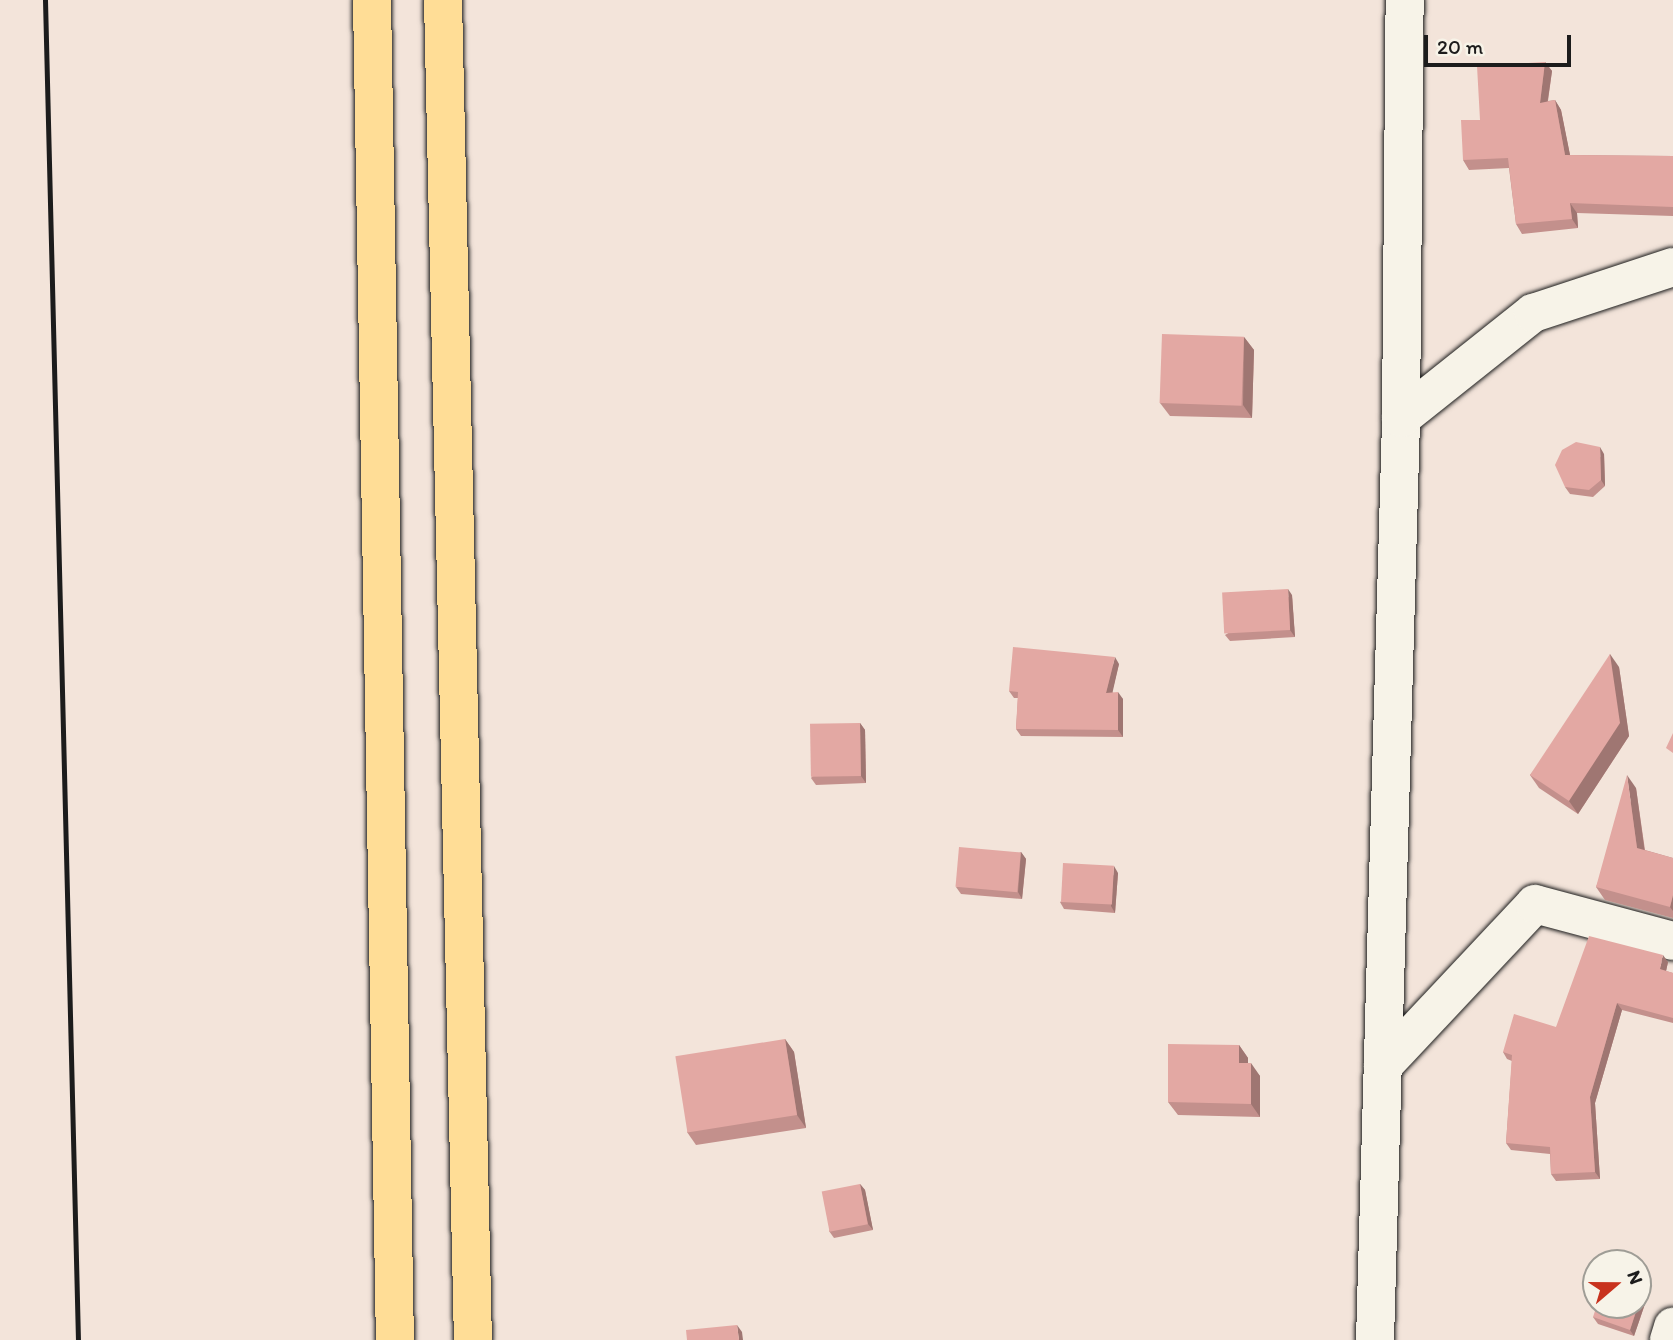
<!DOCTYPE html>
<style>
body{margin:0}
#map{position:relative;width:1673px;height:1340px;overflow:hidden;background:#f3e4da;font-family:Itim,sans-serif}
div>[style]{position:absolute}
.roads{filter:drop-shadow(0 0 2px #1c1c1c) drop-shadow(0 0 2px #1c1c1c)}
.minor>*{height:38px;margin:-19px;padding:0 19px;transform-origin:19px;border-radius:19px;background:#f7f3e8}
.highway>*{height:38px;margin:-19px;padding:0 19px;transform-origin:19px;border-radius:19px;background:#ffdd96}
.rail>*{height:5px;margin:-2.5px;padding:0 2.5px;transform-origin:2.5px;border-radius:2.5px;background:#1c1c1c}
.wall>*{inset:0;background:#c3908c}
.shaded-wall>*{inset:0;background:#9f7672}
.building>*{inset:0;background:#e3a8a3;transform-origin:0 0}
span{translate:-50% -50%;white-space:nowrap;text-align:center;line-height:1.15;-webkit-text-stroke:5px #f7f3e8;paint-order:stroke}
.north{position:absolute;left:1582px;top:1249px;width:70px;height:70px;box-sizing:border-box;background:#f7f3e8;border:2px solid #9f9d96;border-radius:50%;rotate:70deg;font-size:19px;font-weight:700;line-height:28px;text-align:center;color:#1c1c1c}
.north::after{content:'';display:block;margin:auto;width:24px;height:32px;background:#c8321e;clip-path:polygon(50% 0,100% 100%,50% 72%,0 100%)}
.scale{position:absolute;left:1424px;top:35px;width:147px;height:32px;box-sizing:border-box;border:4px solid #1c1c1c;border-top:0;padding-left:9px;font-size:21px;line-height:24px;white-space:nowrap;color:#1c1c1c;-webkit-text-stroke:5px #f7f3e8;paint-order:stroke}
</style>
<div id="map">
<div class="roads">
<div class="minor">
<i style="left:1401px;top:418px;width:169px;rotate:-38.5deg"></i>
<i style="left:1533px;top:313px;width:147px;rotate:-18.2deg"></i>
<i style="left:1383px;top:1066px;width:222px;rotate:-46.8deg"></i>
<i style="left:1535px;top:904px;width:143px;rotate:15deg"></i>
<i style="left:1375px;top:1340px;width:922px;rotate:-88.38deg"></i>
<i style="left:1401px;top:418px;width:418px;rotate:-89.5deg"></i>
<i style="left:1669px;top:1340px;width:14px;rotate:-73deg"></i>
</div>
<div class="highway">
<i style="left:372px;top:0;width:1340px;rotate:89.02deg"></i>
<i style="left:443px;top:0;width:1340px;rotate:88.72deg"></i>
</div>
</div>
<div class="rail">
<i style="left:45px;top:0;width:1340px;rotate:88.59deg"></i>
</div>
<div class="wall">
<i style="clip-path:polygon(1545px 62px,1552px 71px,1548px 101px,1555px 100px,1561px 110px,1570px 155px,1673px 156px,1673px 216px,1577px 213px,1578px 228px,1522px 234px,1516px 224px,1509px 168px,1469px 170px,1463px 160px,1480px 120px)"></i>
<i style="clip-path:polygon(1244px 337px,1254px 350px,1252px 418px,1170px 416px,1160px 403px)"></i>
<i style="clip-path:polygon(1604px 454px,1605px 486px,1593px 497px,1570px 494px,1565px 487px)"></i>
<i style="clip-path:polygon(1292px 595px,1295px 637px,1230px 641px,1225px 635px)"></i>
<i style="clip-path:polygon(1119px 664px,1112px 692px,1123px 699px,1123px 737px,1021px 736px,1016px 729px,1018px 698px,1014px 698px,1009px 691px)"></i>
<i style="clip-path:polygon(1619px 667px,1629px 736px,1578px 814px,1539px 788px,1530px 775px)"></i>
<i style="clip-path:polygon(860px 723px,865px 730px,866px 783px,816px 785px,811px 778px)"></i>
<i style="clip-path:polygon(1636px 788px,1645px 850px,1673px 858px,1673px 918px,1605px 900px,1596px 887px)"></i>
<i style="clip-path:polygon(1021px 852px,1026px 859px,1022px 899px,961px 894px,956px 887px)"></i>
<i style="clip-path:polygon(1118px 873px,1115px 913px,1064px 909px,1060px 902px)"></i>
<i style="clip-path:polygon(1668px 962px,1666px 971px,1673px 973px,1673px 1023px,1622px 1010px,1595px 1103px,1600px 1179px,1556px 1181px,1551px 1174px,1550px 1154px,1511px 1150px,1506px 1143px,1512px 1061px,1507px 1059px,1503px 1052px,1556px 1027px)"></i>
<i style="clip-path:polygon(785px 1039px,794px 1052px,806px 1128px,696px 1145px,687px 1132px)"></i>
<i style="clip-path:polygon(1239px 1045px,1248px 1058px,1248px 1063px,1260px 1076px,1260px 1117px,1178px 1115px,1168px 1102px)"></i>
<i style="clip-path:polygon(860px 1184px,865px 1190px,873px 1230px,834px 1238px,829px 1231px)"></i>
<i style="clip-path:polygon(1643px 1291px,1647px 1298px,1634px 1336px,1598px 1324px,1593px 1317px)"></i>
</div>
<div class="shaded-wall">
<i style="clip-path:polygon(1545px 62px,1552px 71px,1546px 112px,1540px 103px)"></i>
<i style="clip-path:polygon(1555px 100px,1561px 110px,1572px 165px,1565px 155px)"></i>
<i style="clip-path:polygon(1570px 203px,1577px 213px,1578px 228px,1572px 219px)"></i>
<i style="clip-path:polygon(1244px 337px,1254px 350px,1252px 418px,1243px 405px)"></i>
<i style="clip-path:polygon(1600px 447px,1604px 454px,1605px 486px,1601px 480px)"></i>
<i style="clip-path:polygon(1288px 589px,1292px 595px,1295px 637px,1290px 630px)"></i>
<i style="clip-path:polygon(1610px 654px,1619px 667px,1629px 736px,1578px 814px,1569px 801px)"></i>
<i style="clip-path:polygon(1115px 657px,1119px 664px,1111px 699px,1106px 693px)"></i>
<i style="clip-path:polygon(1118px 692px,1123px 699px,1123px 737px,1118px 730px)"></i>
<i style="clip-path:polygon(860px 723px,865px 730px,866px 783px,861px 776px)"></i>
<i style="clip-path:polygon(1627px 775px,1636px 788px,1646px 861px,1637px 848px)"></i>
<i style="clip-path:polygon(1021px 852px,1026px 859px,1022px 899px,1018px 892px)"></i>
<i style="clip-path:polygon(1114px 866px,1118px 873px,1115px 913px,1111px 906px)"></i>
<i style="clip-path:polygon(1673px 895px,1673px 911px,1670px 907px)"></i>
<i style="clip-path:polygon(1663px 955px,1668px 962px,1665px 976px,1660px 969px)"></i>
<i style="clip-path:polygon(1617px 1003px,1622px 1010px,1595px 1103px,1600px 1179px,1595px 1172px,1590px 1097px)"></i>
<i style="clip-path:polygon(785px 1039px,794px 1052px,806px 1128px,797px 1115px)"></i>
<i style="clip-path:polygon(1239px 1045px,1248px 1058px,1248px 1076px,1239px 1063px)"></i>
<i style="clip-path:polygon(1251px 1063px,1260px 1076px,1260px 1117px,1251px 1104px)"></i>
<i style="clip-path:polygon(860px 1184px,865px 1190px,873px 1230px,868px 1224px)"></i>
<i style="clip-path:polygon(1643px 1291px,1647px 1298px,1634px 1336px,1630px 1330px)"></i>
<i style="clip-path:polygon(737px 1325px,742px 1332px,743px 1340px,739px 1340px)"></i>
</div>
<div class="building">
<i style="clip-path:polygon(1545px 62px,1540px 103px,1555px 100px,1565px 155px,1673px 156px,1673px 207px,1570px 203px,1572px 219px,1516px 224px,1508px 158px,1463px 160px,1461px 120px,1480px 120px,1477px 66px)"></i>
<i style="left:1162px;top:334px;width:82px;height:69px;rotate:2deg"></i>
<i style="clip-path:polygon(1576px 442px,1600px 447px,1601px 480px,1589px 490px,1565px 487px,1555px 465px,1562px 450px)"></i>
<i style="left:1288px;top:589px;width:41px;height:66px;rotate:87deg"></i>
<i style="clip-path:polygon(1013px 647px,1115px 657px,1106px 693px,1118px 692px,1118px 730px,1016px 729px,1018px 692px,1009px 691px)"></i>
<i style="clip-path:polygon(1610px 654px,1620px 723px,1569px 801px,1530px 775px)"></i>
<i style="left:860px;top:723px;width:53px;height:50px;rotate:89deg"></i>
<i style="clip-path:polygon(1673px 733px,1673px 753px,1666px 748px)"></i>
<i style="clip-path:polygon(1627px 775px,1637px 848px,1673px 858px,1673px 895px,1670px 907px,1596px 887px)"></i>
<i style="left:959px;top:847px;width:62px;height:40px;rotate:5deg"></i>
<i style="left:1063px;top:863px;width:51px;height:39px;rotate:3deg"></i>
<i style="clip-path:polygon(1589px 936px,1663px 955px,1660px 969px,1673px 973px,1673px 1018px,1617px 1003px,1590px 1097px,1595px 1172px,1551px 1174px,1550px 1147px,1506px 1143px,1512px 1055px,1503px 1052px,1514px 1014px,1556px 1027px)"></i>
<i style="left:785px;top:1039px;width:77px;height:111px;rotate:81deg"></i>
<i style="clip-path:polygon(1168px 1044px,1239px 1045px,1239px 1063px,1251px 1063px,1251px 1104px,1168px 1102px)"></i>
<i style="left:860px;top:1184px;width:41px;height:39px;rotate:79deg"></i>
<i style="clip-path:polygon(1638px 1289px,1643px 1291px,1638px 1304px)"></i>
<i style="clip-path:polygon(1597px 1305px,1638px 1305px,1630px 1330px,1593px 1317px)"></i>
<i style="clip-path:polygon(737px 1325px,739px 1340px,687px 1340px,686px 1330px)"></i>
</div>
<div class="north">N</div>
<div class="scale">20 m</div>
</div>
